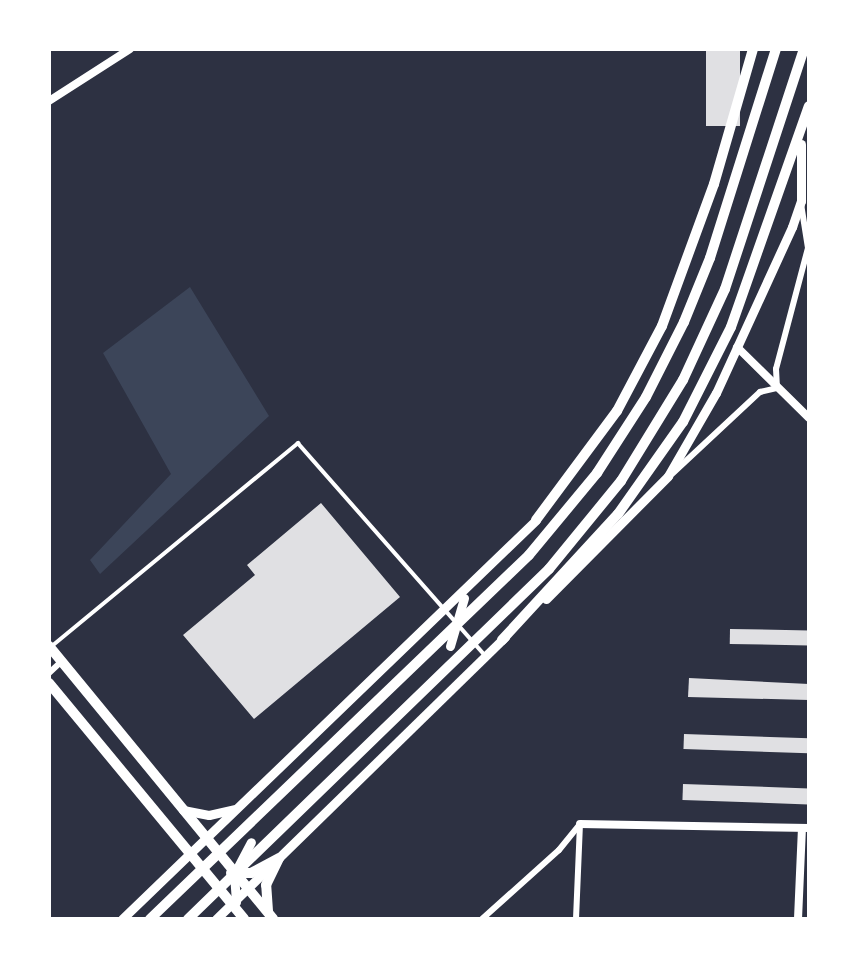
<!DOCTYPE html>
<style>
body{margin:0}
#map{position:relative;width:858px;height:968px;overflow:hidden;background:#2d3142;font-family:Rubik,sans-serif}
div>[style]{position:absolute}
.green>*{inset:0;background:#3c4559}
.building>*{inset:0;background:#e0e0e3;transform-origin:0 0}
.service>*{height:3.5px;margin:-1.75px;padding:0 1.75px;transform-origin:1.75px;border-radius:1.75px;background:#fff}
.minor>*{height:6px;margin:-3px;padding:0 3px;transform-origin:3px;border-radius:3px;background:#fff}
.tertiary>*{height:8px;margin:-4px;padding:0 4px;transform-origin:4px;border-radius:4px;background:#fff}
.secondary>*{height:9px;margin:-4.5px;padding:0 4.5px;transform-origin:4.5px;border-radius:4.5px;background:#fff}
.primary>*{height:10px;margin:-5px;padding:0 5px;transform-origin:5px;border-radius:5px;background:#fff}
span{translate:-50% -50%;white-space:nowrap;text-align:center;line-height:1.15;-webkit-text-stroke:5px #fff;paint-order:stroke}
.frame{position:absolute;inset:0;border:51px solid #fff;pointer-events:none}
</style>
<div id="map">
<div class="green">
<i style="clip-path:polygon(190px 287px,269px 416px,100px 574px,90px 560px,171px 474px,103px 353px)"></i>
</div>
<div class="building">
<i style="left:706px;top:49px;width:34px;height:77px"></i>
<i style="clip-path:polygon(321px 503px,400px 597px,254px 719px,183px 635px,255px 575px,247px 565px)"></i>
<i style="left:730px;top:629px;width:79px;height:15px;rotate:1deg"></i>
<i style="clip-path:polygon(689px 678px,809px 684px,809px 700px,688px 697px)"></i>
<i style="left:684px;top:734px;width:125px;height:15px;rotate:2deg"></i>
<i style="left:683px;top:784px;width:126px;height:16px;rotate:2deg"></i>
</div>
<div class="service">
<i style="left:52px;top:646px;width:319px;rotate:-39.5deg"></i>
<i style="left:298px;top:443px;width:283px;rotate:48.6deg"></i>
</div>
<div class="minor">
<i style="left:673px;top:473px;width:119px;rotate:-43deg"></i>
<i style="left:760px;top:392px;width:17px;rotate:-13deg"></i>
<i style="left:777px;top:388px;width:19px;rotate:-93deg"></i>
<i style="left:776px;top:369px;width:125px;rotate:-75.2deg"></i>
<i style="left:808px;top:248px;width:45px;rotate:-99deg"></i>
<i style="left:49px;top:673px;width:16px;rotate:-43deg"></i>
<i style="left:482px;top:919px;width:103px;rotate:-41.9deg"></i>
<i style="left:559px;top:850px;width:33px;rotate:-51deg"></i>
<i style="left:576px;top:919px;width:95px;rotate:-87.6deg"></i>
</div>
<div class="tertiary">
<i style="left:49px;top:101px;width:96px;rotate:-32.7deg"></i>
<i style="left:737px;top:347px;width:101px;rotate:44.6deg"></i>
<i style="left:580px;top:824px;width:229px;rotate:1deg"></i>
<i style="left:798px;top:919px;width:91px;rotate:-87.5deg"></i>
</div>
<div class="secondary">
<i style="left:546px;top:599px;width:173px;rotate:-45.2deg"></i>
<i style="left:668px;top:476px;width:96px;rotate:-60deg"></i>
<i style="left:716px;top:393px;width:183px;rotate:-65.4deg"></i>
<i style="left:792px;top:227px;width:28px;rotate:-71deg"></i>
<i style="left:801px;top:201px;width:57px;rotate:-90deg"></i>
<i style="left:450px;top:646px;width:50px;rotate:-73.7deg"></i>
<i style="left:183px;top:810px;width:26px;rotate:11deg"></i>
<i style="left:209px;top:815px;width:26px;rotate:-13deg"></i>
<i style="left:236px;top:902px;width:28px;rotate:-94deg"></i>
<i style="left:234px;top:874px;width:36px;rotate:-62deg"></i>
<i style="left:122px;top:919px;width:575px;rotate:-43.94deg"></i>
<i style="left:216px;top:919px;width:404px;rotate:-44.3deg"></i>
</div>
<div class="primary">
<i style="left:536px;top:520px;width:136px;rotate:-53.4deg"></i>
<i style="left:617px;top:411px;width:96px;rotate:-62.1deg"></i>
<i style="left:662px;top:326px;width:151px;rotate:-69.9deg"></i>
<i style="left:714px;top:184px;width:141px;rotate:-73.9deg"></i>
<i style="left:502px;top:640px;width:171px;rotate:-47.4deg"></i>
<i style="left:618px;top:514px;width:113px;rotate:-54.8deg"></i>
<i style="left:683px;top:422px;width:106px;rotate:-63.2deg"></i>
<i style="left:731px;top:327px;width:234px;rotate:-70.6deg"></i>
<i style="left:49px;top:646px;width:353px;rotate:50.6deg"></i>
<i style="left:49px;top:683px;width:306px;rotate:50.4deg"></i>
<i style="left:231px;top:873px;width:20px"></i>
<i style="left:251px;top:873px;width:32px;rotate:-28deg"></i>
<i style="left:268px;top:911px;width:26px;rotate:-94deg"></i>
<i style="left:266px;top:885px;width:28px;rotate:-64deg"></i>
<i style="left:150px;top:919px;width:525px;rotate:-43.84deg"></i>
<i style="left:529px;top:555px;width:107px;rotate:-50.3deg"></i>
<i style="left:597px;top:473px;width:90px;rotate:-57.2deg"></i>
<i style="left:646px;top:397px;width:84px;rotate:-63.1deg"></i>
<i style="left:684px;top:322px;width:69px;rotate:-67.9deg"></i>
<i style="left:710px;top:258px;width:219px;rotate:-72.5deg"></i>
<i style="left:188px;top:919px;width:503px;rotate:-44.11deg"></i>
<i style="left:549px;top:569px;width:114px;rotate:-50.7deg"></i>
<i style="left:621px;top:481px;width:119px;rotate:-58.5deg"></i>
<i style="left:683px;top:380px;width:100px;rotate:-65.2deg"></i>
<i style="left:725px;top:289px;width:253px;rotate:-71.8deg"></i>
</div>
<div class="frame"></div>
</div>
